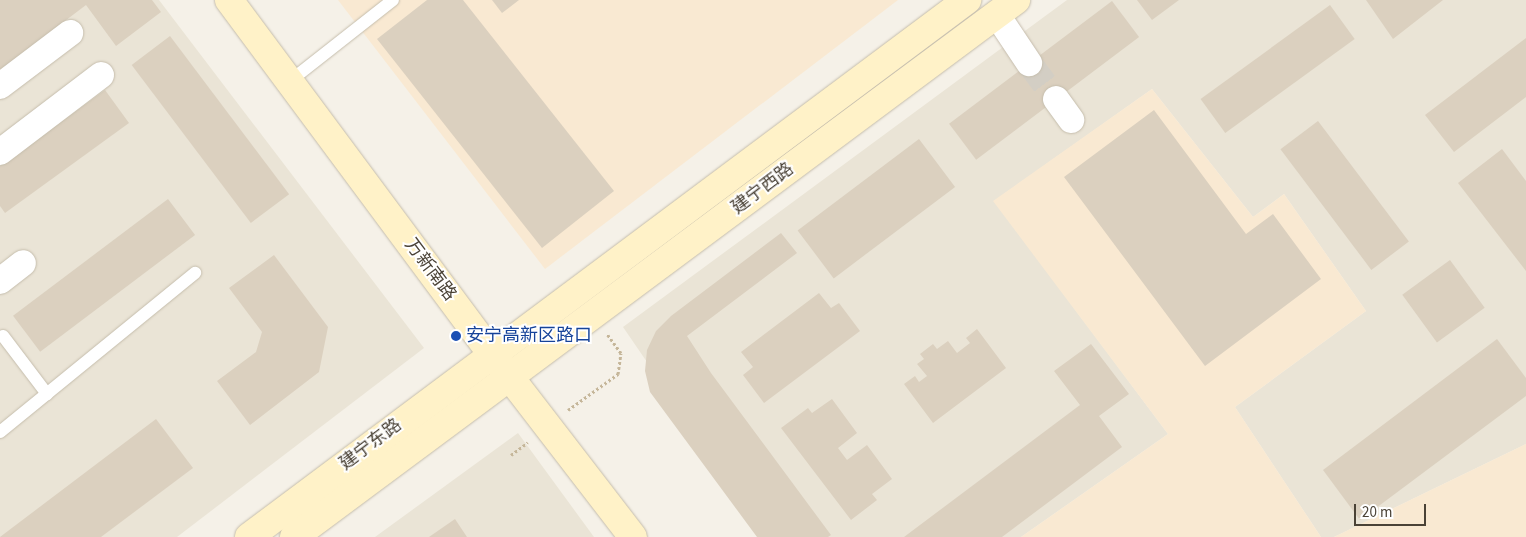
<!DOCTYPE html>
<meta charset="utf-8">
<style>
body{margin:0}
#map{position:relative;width:1526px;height:537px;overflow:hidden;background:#f5f1e8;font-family:"Source Sans 3","Noto Sans SC",sans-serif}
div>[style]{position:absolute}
.residential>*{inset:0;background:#eae4d6}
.commercial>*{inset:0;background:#f9e9d2}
.building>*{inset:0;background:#dbd0bf;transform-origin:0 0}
.minor-tunnel>*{height:26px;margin-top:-13px;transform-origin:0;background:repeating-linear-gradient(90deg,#d3cec4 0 26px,transparent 0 39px)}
.path>*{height:3px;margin-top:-1.5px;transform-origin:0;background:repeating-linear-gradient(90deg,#c5b699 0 2.5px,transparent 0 5px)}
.roads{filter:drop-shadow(0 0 1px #c5bdac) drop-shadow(0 0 1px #c5bdac)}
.service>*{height:12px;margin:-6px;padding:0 6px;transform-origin:6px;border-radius:6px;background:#fff}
.minor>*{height:26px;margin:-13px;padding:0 13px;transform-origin:13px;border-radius:13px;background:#fff}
.secondary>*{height:28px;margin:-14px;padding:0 14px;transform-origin:14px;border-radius:14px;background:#fff2c8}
.dots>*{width:14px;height:14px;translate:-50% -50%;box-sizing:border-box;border:2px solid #fff;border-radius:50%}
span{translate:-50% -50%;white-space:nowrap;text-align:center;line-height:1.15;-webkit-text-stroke:4px #fff;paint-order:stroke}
.street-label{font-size:18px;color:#4a4236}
.transit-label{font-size:18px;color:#164399}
.left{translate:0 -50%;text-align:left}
.scale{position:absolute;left:1354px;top:504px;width:72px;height:22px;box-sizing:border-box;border:2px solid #4a4236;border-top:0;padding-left:6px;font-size:15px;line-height:18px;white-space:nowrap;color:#4a4236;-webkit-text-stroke:4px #fff;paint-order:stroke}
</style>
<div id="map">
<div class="residential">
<i style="clip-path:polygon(0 0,159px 0,424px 348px,177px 537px,0 537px)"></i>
<i style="clip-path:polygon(1067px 0,1526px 0,1526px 444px,1334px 537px,1321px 537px,1235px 407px,1366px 311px,1284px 194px,1253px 217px,1152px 89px,994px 201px,1168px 434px,1021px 537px,767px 537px,623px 327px)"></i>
<i style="clip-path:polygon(518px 433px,594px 537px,375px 537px)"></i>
</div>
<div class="commercial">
<i style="clip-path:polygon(338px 0,898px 0,545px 269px)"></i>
<i style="clip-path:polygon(1152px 89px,1253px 217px,1284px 194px,1366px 311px,1235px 407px,1321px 537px,1021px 537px,1168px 434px,993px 201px)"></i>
<i style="clip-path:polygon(1526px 444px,1526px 537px,1334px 537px)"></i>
</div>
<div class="building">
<i style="clip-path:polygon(0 0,152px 0,161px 12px,116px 46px,86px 5px,0 70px)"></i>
<i style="clip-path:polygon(427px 0,463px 0,614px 191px,542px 248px,377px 39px)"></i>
<i style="clip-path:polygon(492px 0,519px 0,502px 13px)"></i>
<i style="clip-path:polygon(1137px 0,1179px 0,1152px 20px)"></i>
<i style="clip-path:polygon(1366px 0,1443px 0,1393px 39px)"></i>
<i style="left:1112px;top:1px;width:45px;height:204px;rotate:53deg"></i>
<i style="left:1330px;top:5px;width:42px;height:160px;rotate:54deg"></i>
<i style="left:170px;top:36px;width:198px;height:48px;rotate:53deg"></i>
<i style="clip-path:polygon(1526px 38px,1526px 97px,1454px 152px,1425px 115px)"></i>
<i style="clip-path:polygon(105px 90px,129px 123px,5px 213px,0 206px,0 166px)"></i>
<i style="clip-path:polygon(1154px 110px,1246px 234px,1273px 214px,1321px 279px,1205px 366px,1064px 177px)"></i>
<i style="left:1318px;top:121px;width:151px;height:47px;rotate:53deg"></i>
<i style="left:919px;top:139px;width:60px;height:152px;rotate:53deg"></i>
<i style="clip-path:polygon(1502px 149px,1526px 181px,1526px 271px,1458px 183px)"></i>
<i style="left:168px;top:199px;width:45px;height:194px;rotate:53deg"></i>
<i style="clip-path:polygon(781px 233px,797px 253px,687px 336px,711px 373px,831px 535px,828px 537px,757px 537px,650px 392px,645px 371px,647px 350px,656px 331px,671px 316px)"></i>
<i style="clip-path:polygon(274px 255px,328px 327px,319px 372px,250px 425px,217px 381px,256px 352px,262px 332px,229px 288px)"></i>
<i style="left:1450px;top:260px;width:59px;height:59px;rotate:54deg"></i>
<i style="clip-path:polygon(819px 293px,831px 308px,839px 303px,860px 331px,764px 403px,743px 375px,753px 367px,741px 352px)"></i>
<i style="clip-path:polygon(977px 329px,1006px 368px,933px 423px,904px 384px,915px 376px,919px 382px,927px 376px,917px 364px,924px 359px,920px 354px,933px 344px,937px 349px,948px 341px,957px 353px,970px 343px,966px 338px)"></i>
<i style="clip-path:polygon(1497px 339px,1526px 378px,1526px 396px,1360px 520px,1323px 470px)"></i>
<i style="clip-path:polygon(1091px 344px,1129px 394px,1099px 416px,1122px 447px,1002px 537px,904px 537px,1080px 405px,1054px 371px)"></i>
<i style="clip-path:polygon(832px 399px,857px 433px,838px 448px,847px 460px,867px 445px,892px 479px,872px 494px,877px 500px,851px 520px,781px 428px,808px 408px,812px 413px)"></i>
<i style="clip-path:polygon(156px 419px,193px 468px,101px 537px,0 537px)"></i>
<i style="clip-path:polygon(455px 519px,467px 537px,429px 537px)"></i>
</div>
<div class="minor-tunnel">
<i style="left:1029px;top:63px;width:45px;rotate:53.1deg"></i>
</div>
<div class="path">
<i style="left:568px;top:410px;width:62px;rotate:-35.8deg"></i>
<i style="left:618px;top:374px;width:21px;rotate:-82deg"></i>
<i style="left:621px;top:353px;width:24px;rotate:-126deg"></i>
<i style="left:511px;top:455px;width:21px;rotate:-37deg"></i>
</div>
<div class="roads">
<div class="service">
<i style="left:290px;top:81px;width:131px;rotate:-38.2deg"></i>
<i style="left:3px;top:336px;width:73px;rotate:52.8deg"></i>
<i style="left:0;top:432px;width:252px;rotate:-39.2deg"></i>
</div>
<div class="minor">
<i style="left:997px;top:15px;width:58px;rotate:56.3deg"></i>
<i style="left:0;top:86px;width:88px;rotate:-37.1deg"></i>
<i style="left:1056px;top:99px;width:26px;rotate:54deg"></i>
<i style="left:0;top:152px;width:127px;rotate:-37.3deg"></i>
<i style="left:0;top:281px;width:29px;rotate:-38deg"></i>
</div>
<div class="secondary">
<i style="left:229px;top:0;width:441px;rotate:53.4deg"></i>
<i style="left:492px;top:354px;width:231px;rotate:52.4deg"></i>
<i style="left:249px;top:537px;width:897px;rotate:-36.79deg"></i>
<i style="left:294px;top:537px;width:900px;rotate:-36.64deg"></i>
</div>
</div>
<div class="dots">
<i style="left:456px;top:336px;background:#1a4fb4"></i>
</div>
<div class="street-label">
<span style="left:763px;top:189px;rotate:-37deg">建宁西路</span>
<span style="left:430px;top:270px;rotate:53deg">万新南路</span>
<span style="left:371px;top:445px;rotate:-37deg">建宁东路</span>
</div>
<div class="transit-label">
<span class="left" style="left:466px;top:336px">安宁高新区路口</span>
</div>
<div class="scale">20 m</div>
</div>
